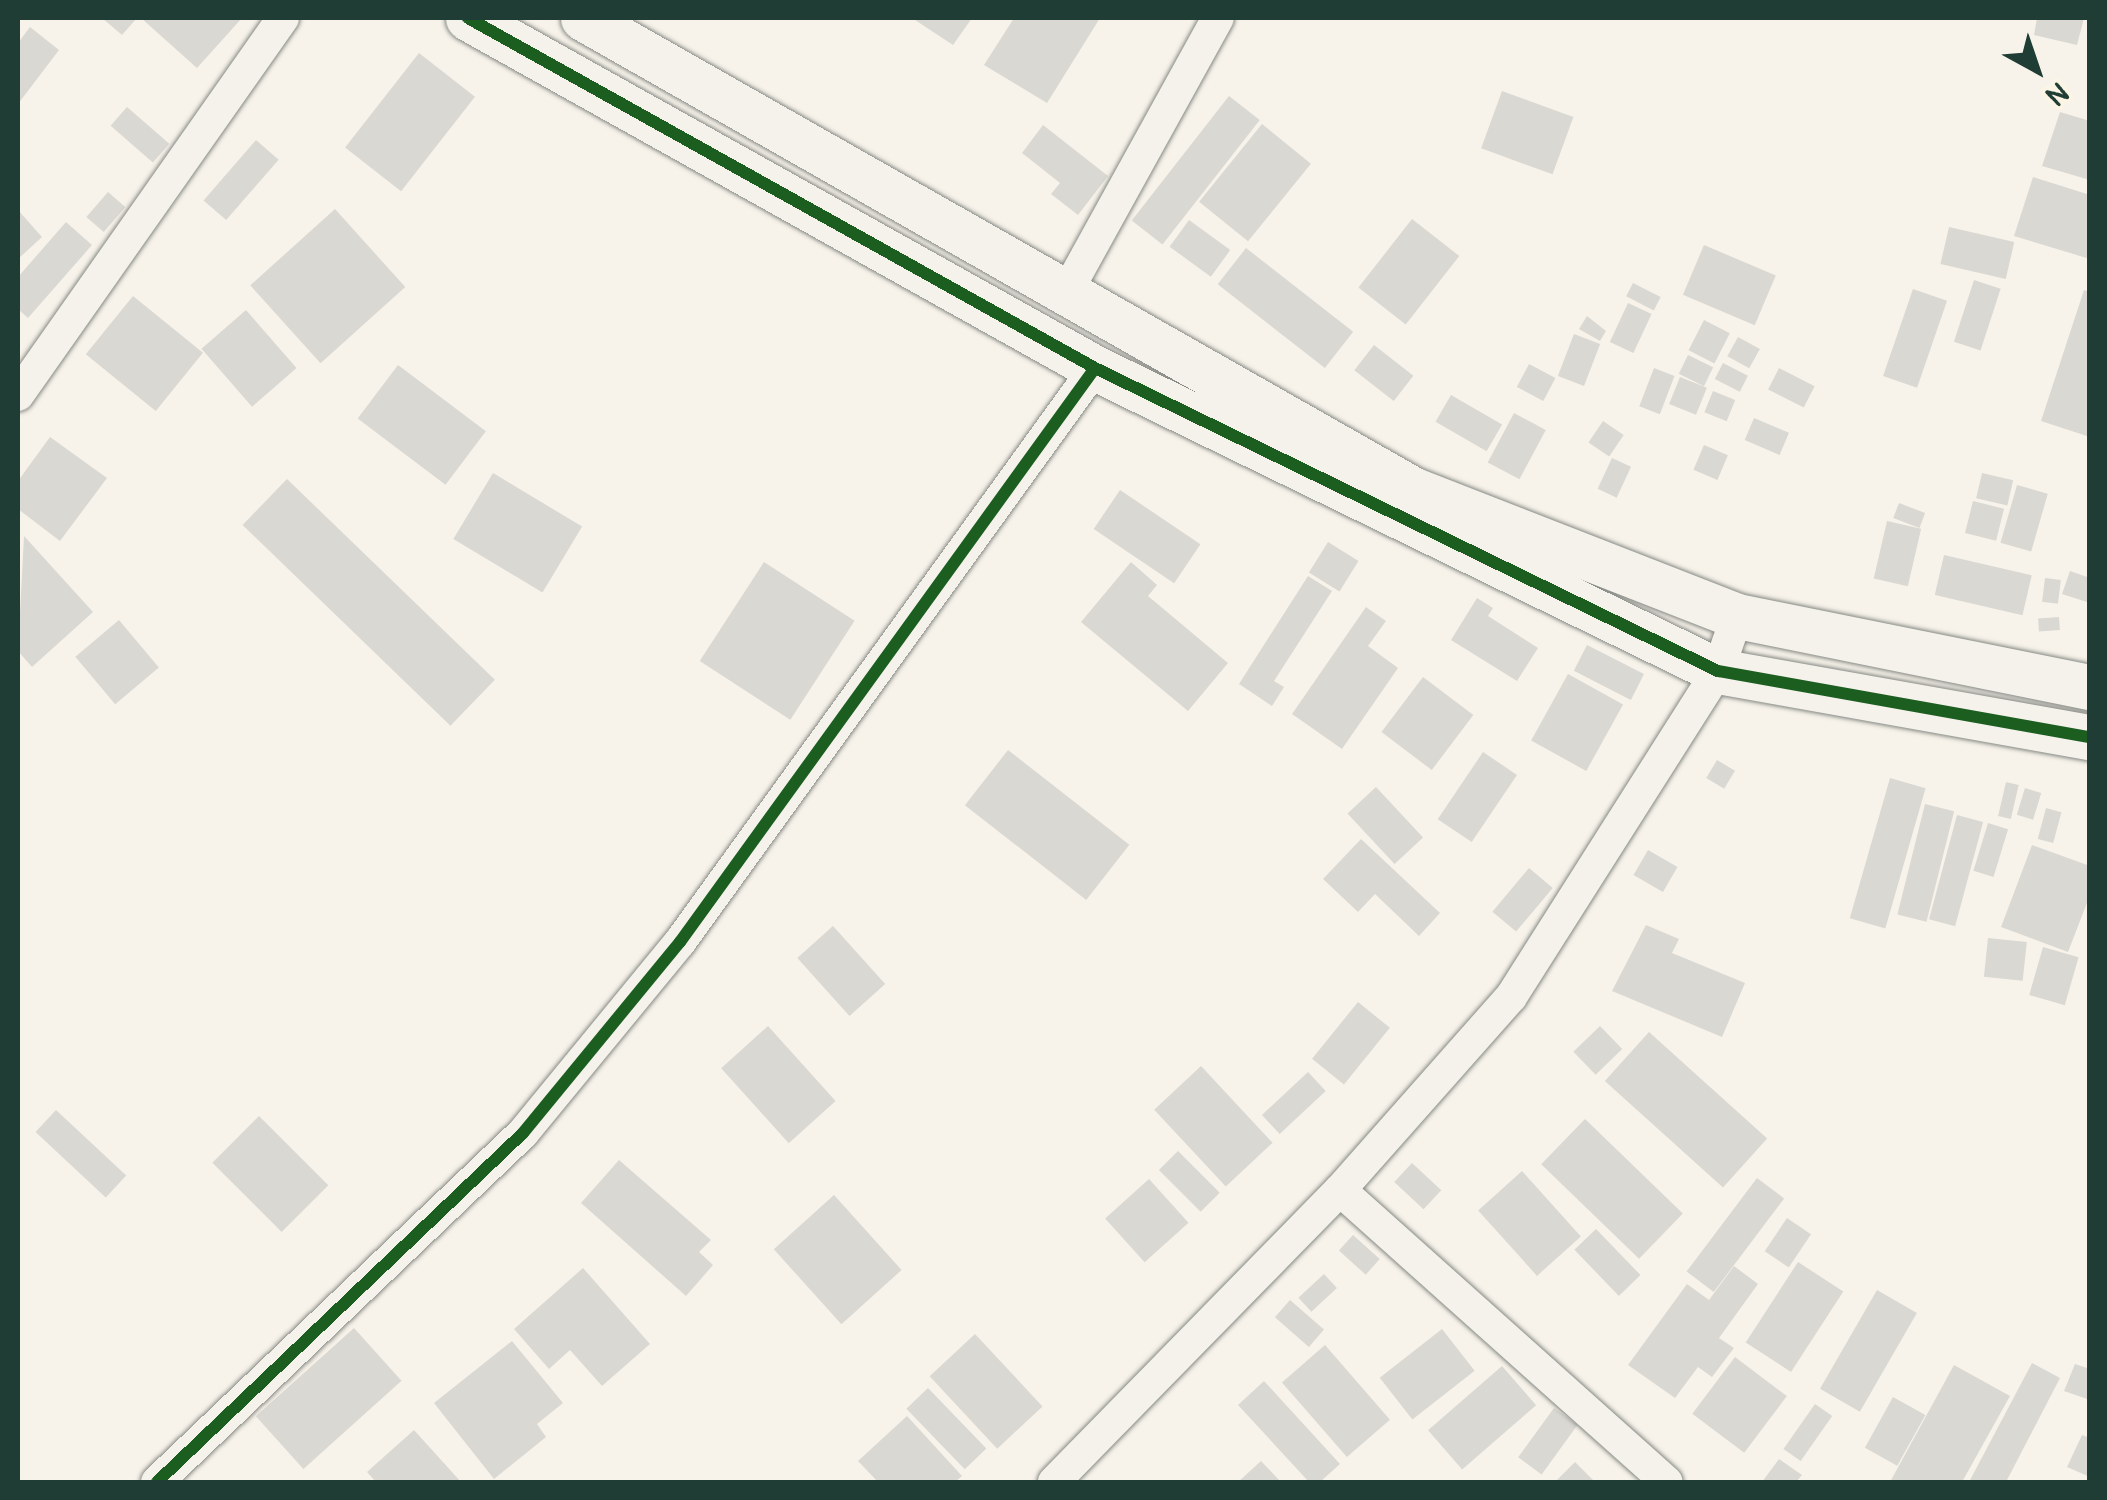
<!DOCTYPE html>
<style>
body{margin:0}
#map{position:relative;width:2107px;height:1500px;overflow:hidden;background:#f7f3ea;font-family:Pangolin,sans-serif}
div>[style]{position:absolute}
.building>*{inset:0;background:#dad8d2;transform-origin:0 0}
.roads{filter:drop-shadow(0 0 2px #868984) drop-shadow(0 0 2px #868984)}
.street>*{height:32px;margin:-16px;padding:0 16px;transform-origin:16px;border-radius:16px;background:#f5f2ec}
.secondary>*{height:45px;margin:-22.5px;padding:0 22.5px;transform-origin:22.5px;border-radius:22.5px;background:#f5f2ec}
.cycleway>*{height:12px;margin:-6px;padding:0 6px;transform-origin:6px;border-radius:6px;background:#1b5e20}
span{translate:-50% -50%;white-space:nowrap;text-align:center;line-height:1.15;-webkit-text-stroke:8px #fcf5e5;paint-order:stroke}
.frame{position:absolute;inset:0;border:20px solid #1f3d34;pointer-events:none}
.north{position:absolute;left:1987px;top:20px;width:100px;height:100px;-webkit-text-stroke:8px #fcf5e5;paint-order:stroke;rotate:140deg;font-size:28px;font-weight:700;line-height:40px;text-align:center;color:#1f3d34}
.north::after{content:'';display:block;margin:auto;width:35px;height:45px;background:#1f3d34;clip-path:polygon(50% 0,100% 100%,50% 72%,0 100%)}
</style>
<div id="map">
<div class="building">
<i style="clip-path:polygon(102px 18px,137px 18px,122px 35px)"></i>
<i style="clip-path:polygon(141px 18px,242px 18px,197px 68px)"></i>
<i style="clip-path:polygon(912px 18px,972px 18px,953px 45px)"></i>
<i style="clip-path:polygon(1014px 18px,1100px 18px,1047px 103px,984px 65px)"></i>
<i style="clip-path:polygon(2037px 18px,2084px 18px,2077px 45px,2034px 35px)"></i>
<i style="clip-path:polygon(30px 27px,59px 50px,18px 104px,18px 43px)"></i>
<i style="left:419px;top:53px;width:71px;height:120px;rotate:38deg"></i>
<i style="left:1502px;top:91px;width:76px;height:61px;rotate:20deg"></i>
<i style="left:1229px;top:96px;width:39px;height:158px;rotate:38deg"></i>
<i style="left:127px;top:107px;width:56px;height:25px;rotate:41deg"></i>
<i style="clip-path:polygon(2060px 112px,2090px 121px,2090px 180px,2042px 166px)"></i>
<i style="left:1262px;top:124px;width:63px;height:100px;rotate:39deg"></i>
<i style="clip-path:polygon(1043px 125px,1108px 176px,1078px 215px,1051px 194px,1060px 183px,1022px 153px)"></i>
<i style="left:256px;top:140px;width:30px;height:80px;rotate:41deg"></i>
<i style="clip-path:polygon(2033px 177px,2090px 195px,2090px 259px,2014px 236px)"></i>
<i style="left:108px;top:192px;width:23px;height:33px;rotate:41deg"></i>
<i style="left:335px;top:209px;width:105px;height:114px;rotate:48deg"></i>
<i style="clip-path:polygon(18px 210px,42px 237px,18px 259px)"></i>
<i style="left:1412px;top:219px;width:60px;height:87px;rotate:38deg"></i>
<i style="left:1189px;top:220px;width:51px;height:33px;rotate:36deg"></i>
<i style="clip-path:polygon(66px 222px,92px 245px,28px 318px,18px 309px,18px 277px)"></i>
<i style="left:1949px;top:227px;width:67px;height:38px;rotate:13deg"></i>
<i style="left:1704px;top:245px;width:78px;height:54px;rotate:23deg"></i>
<i style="left:1246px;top:248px;width:136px;height:46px;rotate:38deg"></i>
<i style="left:1974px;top:280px;width:28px;height:65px;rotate:18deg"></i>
<i style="left:1633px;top:283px;width:31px;height:15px;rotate:27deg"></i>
<i style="left:1913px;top:289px;width:36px;height:92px;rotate:19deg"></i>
<i style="clip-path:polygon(2084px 290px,2090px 292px,2090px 437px,2041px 421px)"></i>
<i style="left:133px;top:296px;width:90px;height:75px;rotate:39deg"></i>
<i style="left:1628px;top:303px;width:26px;height:43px;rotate:25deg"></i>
<i style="left:246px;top:310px;width:77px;height:59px;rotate:49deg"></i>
<i style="clip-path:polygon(1587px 316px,1606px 331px,1600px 341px,1579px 329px)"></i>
<i style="left:1704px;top:320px;width:29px;height:34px;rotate:27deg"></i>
<i style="left:1574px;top:334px;width:28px;height:45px;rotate:21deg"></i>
<i style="left:1738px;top:337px;width:25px;height:22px;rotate:29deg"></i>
<i style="left:1374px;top:345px;width:50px;height:32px;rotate:38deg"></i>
<i style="left:1688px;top:355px;width:28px;height:21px;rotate:26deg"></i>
<i style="left:1723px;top:363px;width:28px;height:18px;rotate:27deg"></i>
<i style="left:1529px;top:364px;width:30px;height:26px;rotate:28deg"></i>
<i style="left:398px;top:365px;width:110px;height:67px;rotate:37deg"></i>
<i style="left:1654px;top:368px;width:22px;height:41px;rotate:21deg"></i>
<i style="left:1779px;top:368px;width:40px;height:24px;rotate:27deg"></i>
<i style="left:1680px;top:377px;width:29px;height:29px;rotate:22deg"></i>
<i style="left:1713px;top:391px;width:24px;height:23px;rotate:22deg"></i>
<i style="left:1451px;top:395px;width:59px;height:31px;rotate:30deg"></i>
<i style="left:1514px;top:413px;width:36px;height:56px;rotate:28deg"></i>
<i style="left:1754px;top:418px;width:38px;height:24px;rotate:23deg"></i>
<i style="left:1603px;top:421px;width:25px;height:26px;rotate:34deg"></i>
<i style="clip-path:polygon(50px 437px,107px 478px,60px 541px,18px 509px,18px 481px)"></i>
<i style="left:1704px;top:445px;width:26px;height:27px;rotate:23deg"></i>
<i style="left:1612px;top:458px;width:21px;height:34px;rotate:25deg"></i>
<i style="left:493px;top:473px;width:104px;height:77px;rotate:31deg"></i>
<i style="left:1982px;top:473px;width:32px;height:26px;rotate:13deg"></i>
<i style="left:287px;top:479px;width:289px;height:64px;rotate:44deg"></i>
<i style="left:2017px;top:485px;width:32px;height:60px;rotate:16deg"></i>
<i style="left:1120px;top:490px;width:97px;height:47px;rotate:34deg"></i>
<i style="left:1973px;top:501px;width:32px;height:33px;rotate:14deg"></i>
<i style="left:1899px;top:503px;width:28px;height:16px;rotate:21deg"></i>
<i style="left:1887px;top:521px;width:35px;height:59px;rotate:13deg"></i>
<i style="clip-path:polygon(24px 536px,93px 612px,32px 667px,18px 651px)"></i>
<i style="left:1328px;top:542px;width:36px;height:36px;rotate:32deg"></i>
<i style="left:1944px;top:555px;width:90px;height:41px;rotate:13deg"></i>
<i style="left:764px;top:562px;width:108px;height:118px;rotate:33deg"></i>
<i style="clip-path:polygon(1131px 562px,1157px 585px,1148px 596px,1228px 663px,1188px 711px,1081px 622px)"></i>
<i style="clip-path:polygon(2070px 571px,2090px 578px,2090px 603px,2062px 594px)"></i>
<i style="clip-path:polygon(1308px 576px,1332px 591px,1274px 681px,1284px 687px,1272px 706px,1239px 684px)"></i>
<i style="left:2045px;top:578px;width:16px;height:24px;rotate:7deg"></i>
<i style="clip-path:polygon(1477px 598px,1493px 608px,1488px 616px,1538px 648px,1517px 681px,1451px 640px)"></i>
<i style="clip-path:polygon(1366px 607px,1386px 621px,1368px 646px,1398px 668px,1342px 749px,1292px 714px)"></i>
<i style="left:2059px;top:617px;width:13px;height:21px;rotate:86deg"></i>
<i style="left:119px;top:620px;width:62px;height:57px;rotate:50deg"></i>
<i style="left:1587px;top:645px;width:64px;height:29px;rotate:27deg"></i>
<i style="left:1568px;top:674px;width:63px;height:76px;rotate:29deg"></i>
<i style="left:1423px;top:677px;width:63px;height:69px;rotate:37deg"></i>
<i style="left:1008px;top:750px;width:154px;height:70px;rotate:38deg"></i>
<i style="left:1483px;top:752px;width:41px;height:81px;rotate:34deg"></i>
<i style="left:1717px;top:760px;width:21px;height:21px;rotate:31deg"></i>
<i style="left:1890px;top:778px;width:37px;height:146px;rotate:16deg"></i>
<i style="left:2006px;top:782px;width:13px;height:35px;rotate:13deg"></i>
<i style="left:1376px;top:787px;width:69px;height:39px;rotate:47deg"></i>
<i style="left:2025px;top:788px;width:17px;height:28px;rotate:17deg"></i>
<i style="left:1925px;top:804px;width:30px;height:114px;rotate:14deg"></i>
<i style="left:2046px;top:808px;width:16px;height:32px;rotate:15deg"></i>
<i style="left:1957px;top:815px;width:27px;height:108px;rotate:15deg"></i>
<i style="left:1988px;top:823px;width:21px;height:50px;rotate:17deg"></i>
<i style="clip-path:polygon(1361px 839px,1440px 913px,1419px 936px,1375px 894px,1358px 912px,1323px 879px)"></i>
<i style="clip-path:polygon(2032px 845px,2090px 866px,2090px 895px,2068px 952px,2001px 927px)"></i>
<i style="left:1648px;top:850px;width:34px;height:29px;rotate:30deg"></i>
<i style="left:1529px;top:868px;width:31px;height:57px;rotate:40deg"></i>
<i style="clip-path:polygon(1646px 925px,1679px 939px,1672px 953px,1745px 983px,1722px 1037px,1612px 991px)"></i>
<i style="left:833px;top:926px;width:78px;height:48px;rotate:48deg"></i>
<i style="left:1988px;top:938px;width:39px;height:39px;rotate:6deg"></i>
<i style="left:2043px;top:947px;width:37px;height:50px;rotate:16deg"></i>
<i style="left:1358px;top:1002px;width:41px;height:73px;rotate:39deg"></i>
<i style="left:768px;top:1026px;width:101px;height:63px;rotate:48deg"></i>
<i style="left:1600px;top:1026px;width:32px;height:37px;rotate:46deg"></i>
<i style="left:1649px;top:1032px;width:159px;height:66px;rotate:42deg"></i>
<i style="left:1201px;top:1066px;width:105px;height:64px;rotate:47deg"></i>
<i style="left:1308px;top:1072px;width:26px;height:63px;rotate:47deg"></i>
<i style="left:56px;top:1110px;width:96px;height:30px;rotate:43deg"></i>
<i style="left:259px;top:1116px;width:98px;height:66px;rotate:45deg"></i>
<i style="left:1585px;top:1119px;width:136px;height:63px;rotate:44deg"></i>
<i style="left:1178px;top:1151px;width:59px;height:27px;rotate:45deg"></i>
<i style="clip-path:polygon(619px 1160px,711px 1240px,699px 1252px,713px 1265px,686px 1296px,581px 1203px)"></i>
<i style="left:1412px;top:1163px;width:40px;height:26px;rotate:43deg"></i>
<i style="left:1522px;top:1171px;width:88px;height:59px;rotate:48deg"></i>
<i style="left:1757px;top:1178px;width:34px;height:117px;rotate:37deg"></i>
<i style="left:1149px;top:1179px;width:59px;height:59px;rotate:48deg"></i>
<i style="left:834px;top:1195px;width:101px;height:81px;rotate:48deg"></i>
<i style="left:1787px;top:1218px;width:29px;height:40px;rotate:34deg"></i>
<i style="left:1596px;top:1229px;width:64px;height:30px;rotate:46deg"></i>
<i style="left:1353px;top:1235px;width:36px;height:21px;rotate:42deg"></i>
<i style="left:1798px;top:1262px;width:54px;height:96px;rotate:33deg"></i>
<i style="clip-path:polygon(1734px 1266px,1758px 1284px,1719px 1338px,1734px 1348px,1712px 1377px,1698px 1367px,1675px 1398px,1628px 1365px,1687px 1284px,1709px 1300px)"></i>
<i style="clip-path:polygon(583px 1268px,650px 1344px,602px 1386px,570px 1350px,549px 1369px,514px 1329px)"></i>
<i style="left:1324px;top:1274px;width:19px;height:35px;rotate:47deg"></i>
<i style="left:1877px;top:1290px;width:46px;height:114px;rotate:30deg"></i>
<i style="left:1290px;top:1300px;width:45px;height:23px;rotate:41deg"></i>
<i style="left:354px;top:1328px;width:71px;height:132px;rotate:48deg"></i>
<i style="left:1442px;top:1329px;width:53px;height:79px;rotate:52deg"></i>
<i style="left:975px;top:1334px;width:99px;height:62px;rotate:47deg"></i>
<i style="clip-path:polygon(512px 1341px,563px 1403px,537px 1424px,546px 1437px,494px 1479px,434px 1403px)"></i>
<i style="left:1325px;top:1345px;width:99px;height:57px;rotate:49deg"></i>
<i style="left:1735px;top:1357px;width:65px;height:71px;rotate:37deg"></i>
<i style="clip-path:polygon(2032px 1363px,2060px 1378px,2006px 1482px,1969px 1482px)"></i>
<i style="clip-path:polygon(2075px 1364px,2090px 1369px,2090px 1400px,2064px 1391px)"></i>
<i style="clip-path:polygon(1954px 1365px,2010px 1396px,1962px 1482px,1890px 1482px)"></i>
<i style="left:1502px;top:1366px;width:52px;height:98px;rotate:49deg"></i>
<i style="clip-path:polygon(1264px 1381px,1340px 1464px,1320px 1482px,1309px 1482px,1238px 1405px)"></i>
<i style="left:928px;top:1388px;width:84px;height:30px;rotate:46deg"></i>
<i style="left:1893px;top:1397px;width:37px;height:58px;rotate:29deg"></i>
<i style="left:1815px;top:1404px;width:21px;height:55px;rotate:35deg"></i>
<i style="left:1554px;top:1408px;width:29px;height:61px;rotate:36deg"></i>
<i style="clip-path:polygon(907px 1416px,962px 1476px,955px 1482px,878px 1482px,858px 1461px)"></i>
<i style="clip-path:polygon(414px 1430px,461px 1482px,376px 1482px,367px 1472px)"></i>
<i style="clip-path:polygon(2082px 1435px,2090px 1438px,2090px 1477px,2067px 1467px)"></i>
<i style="clip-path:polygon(1779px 1459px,1802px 1475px,1796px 1482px,1762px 1482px)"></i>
<i style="clip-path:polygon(1261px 1461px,1281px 1482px,1238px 1482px)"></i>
<i style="clip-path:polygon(1575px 1462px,1595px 1482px,1555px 1482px)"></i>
</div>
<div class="roads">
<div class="street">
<i style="left:1065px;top:295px;width:316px;rotate:-61.1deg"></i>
<i style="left:18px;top:395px;width:461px;rotate:-54.9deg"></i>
<i style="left:1340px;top:1190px;width:438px;rotate:41.8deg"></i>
<i style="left:157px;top:1482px;width:506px;rotate:-43.64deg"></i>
<i style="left:523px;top:1133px;width:247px;rotate:-50.6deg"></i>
<i style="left:680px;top:942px;width:708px;rotate:-54.13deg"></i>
<i style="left:1054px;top:1482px;width:409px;rotate:-45.6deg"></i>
<i style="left:1340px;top:1190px;width:258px;rotate:-48.5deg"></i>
<i style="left:1511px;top:997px;width:386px;rotate:-57.6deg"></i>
<i style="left:1718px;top:671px;width:58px;rotate:-70.9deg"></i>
</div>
<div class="secondary">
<i style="left:468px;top:18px;width:718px;rotate:29.17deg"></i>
<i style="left:1095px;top:368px;width:693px;rotate:25.94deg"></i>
<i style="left:1718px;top:671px;width:378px;rotate:10.1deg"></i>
<i style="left:583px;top:18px;width:956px;rotate:29.6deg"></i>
<i style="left:1414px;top:490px;width:347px;rotate:21.3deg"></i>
<i style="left:1737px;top:616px;width:360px;rotate:11.4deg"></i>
</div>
</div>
<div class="cycleway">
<i style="left:468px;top:18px;width:718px;rotate:29.17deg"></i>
<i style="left:1095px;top:368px;width:693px;rotate:25.94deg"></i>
<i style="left:1718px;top:671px;width:378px;rotate:10.1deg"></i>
<i style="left:157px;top:1482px;width:506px;rotate:-43.64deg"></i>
<i style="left:523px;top:1133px;width:247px;rotate:-50.6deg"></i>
<i style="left:680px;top:942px;width:708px;rotate:-54.13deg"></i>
</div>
<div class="frame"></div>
<div class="north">N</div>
</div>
